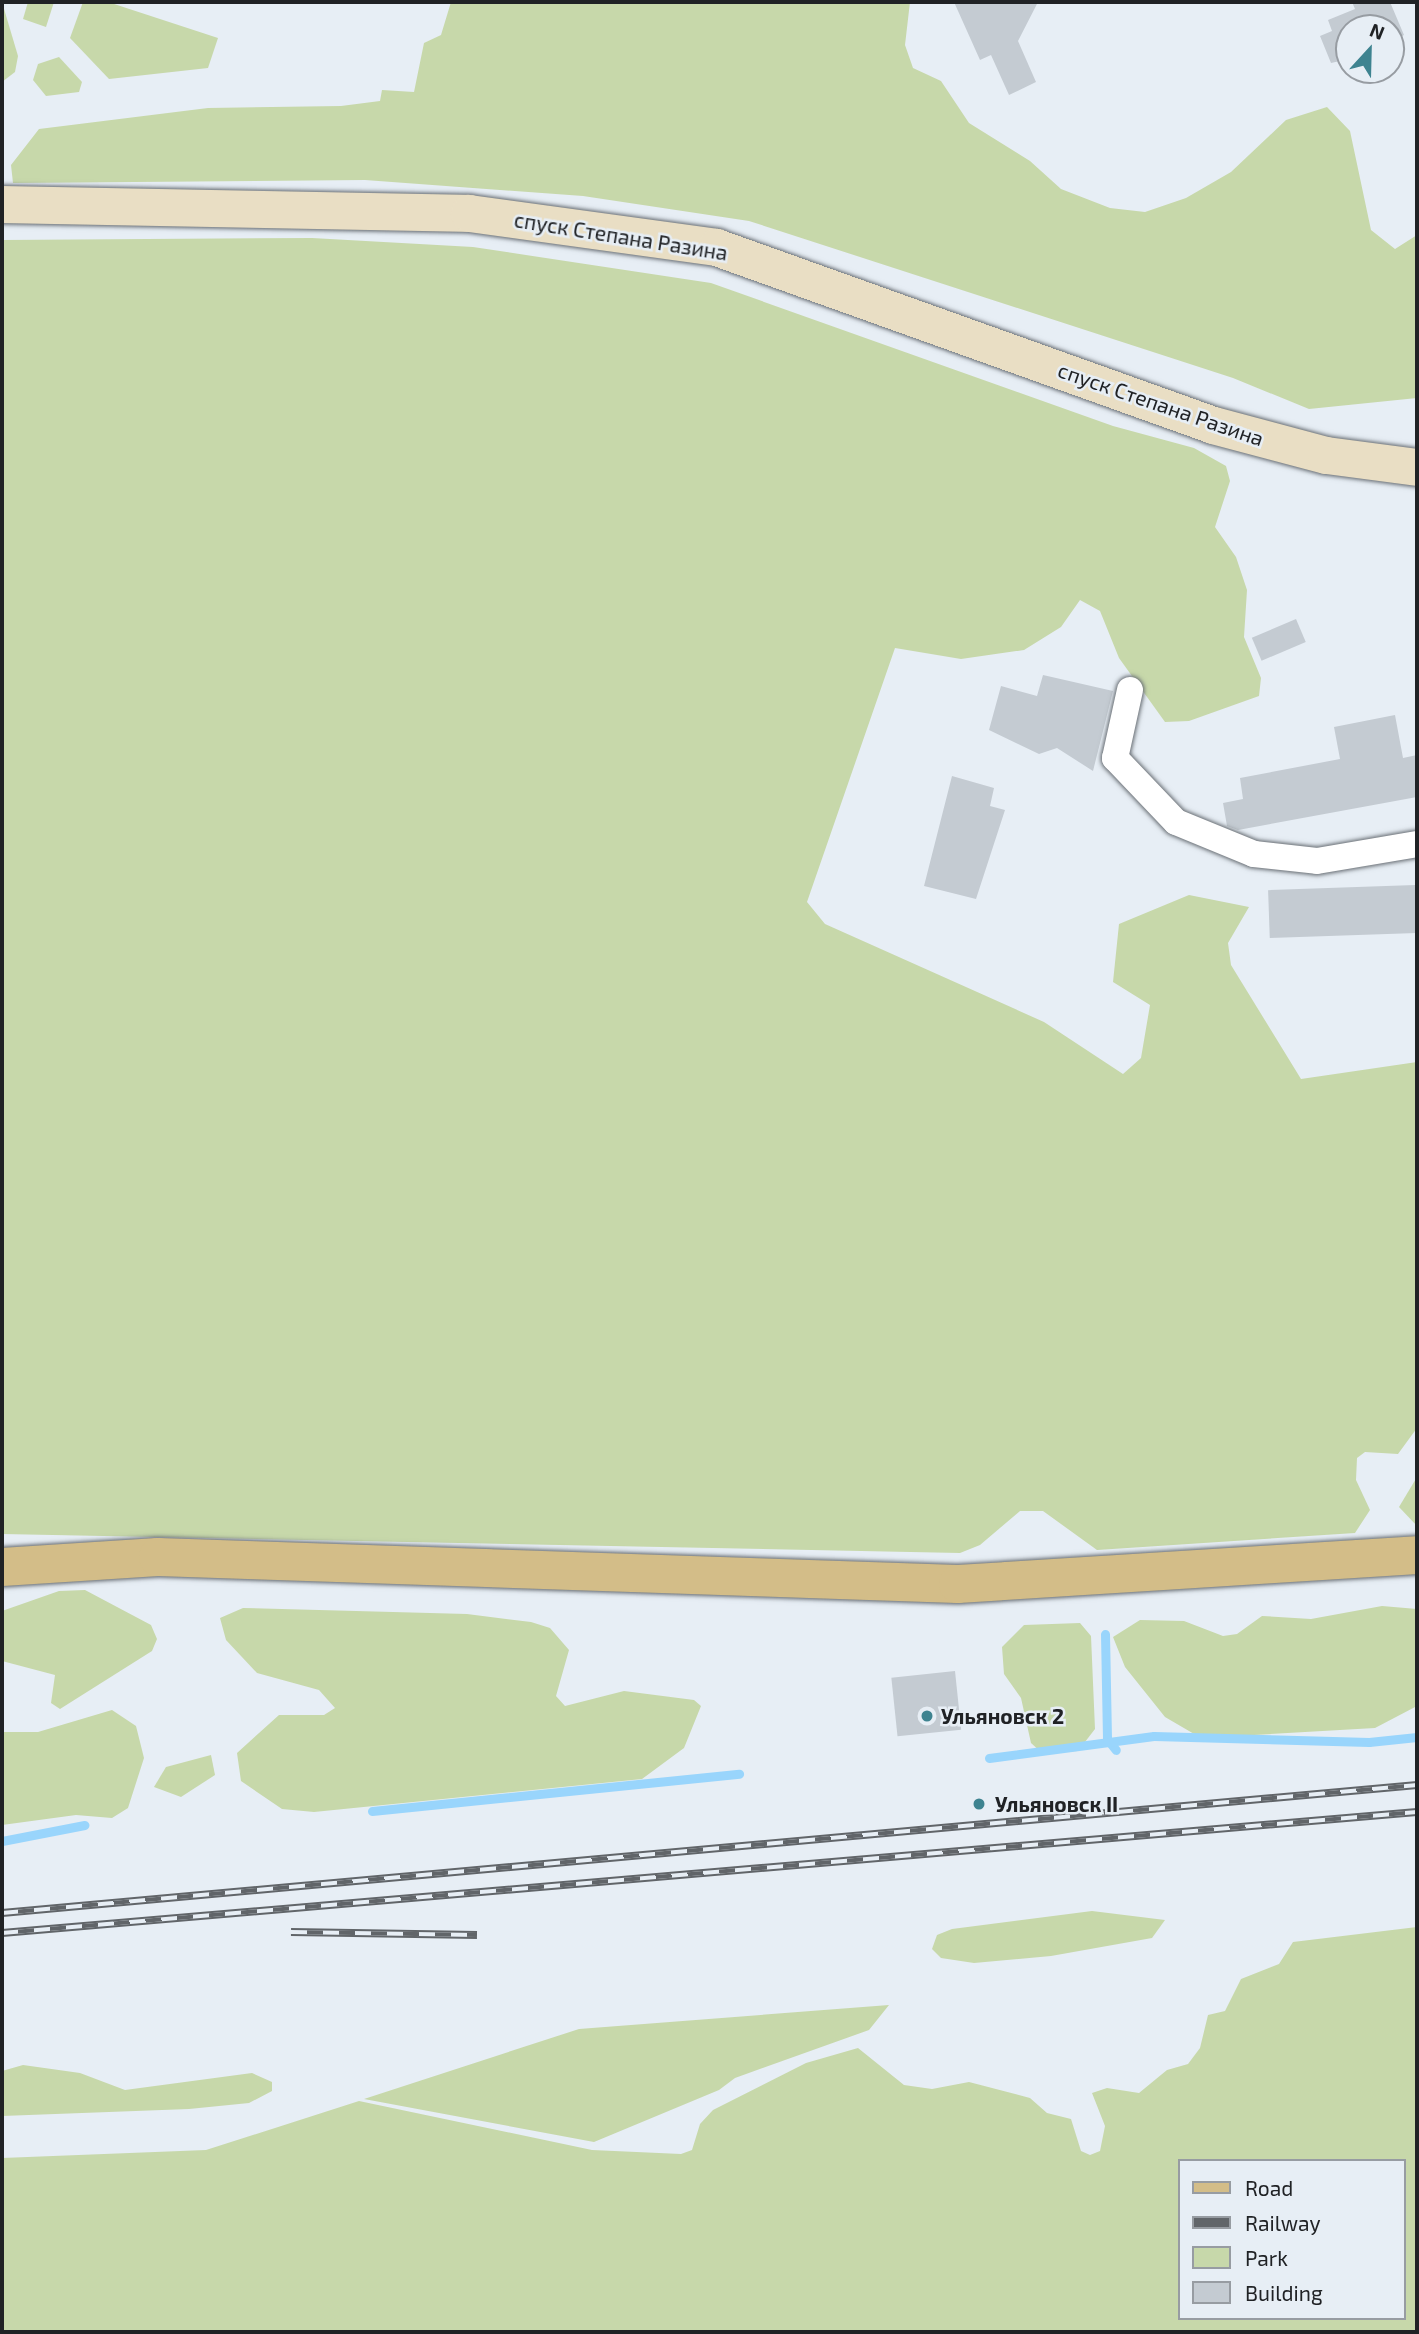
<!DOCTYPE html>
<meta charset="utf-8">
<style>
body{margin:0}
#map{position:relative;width:1419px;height:2334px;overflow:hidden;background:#e7eef5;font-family:"Exo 2",sans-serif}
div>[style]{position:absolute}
.green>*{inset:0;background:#c7d8aa}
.stream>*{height:9px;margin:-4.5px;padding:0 4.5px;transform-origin:4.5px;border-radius:4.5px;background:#99d5fc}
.building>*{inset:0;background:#c4cbd2;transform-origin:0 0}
.roads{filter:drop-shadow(0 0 2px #6a7076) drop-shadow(0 0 2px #6a7076)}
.minor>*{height:26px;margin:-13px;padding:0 13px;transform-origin:13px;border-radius:13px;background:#fff}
.secondary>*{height:37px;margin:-18.5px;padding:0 18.5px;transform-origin:18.5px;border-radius:18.5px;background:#e9dec4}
.primary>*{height:38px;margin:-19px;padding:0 19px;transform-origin:19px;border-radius:19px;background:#d3bd88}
.rail>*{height:8px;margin-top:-4px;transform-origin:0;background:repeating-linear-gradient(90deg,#e7eef5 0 16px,#616569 0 32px);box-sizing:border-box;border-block:2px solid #616569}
.dots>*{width:19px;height:19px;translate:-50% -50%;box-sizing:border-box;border:4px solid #e7eef5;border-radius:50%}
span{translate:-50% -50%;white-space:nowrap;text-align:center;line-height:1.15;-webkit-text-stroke:5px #e7eef5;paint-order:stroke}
.street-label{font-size:21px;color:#202225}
.poi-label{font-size:21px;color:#202225;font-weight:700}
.left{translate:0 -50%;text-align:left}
.frame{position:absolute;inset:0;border:4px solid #202225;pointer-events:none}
.legend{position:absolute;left:1178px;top:2159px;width:228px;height:161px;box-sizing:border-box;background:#e7eef5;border:2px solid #979ca2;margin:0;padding:9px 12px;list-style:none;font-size:21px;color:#202225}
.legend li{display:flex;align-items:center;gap:14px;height:35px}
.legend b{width:35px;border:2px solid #979ca2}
.north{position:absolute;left:1335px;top:14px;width:70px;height:70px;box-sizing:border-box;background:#e7eef5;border:2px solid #979ca2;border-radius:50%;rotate:22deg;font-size:19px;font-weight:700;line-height:28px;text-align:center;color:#202225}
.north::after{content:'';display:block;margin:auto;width:24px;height:32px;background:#3e8390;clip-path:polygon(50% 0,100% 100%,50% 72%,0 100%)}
</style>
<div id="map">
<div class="green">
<i style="clip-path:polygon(2px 2px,18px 56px,15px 72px,2px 82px)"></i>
<i style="clip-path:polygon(28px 2px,54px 2px,46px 27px,23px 19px)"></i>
<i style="clip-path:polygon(83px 2px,108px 2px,218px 38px,208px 68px,109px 79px,70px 38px)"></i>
<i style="clip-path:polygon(451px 2px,910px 2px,905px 45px,913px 68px,941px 81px,969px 123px,1030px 161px,1061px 189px,1110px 208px,1145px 212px,1186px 198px,1231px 172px,1286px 120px,1327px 107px,1350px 131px,1371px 230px,1395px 249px,1417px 235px,1417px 398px,1309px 409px,1233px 378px,749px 221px,583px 196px,365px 180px,13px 183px,11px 165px,39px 129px,208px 108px,341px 106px,380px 101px,382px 90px,414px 92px,424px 43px,441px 35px)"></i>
<i style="clip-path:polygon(59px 57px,82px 82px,79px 92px,46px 96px,33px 80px,38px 64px)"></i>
<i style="clip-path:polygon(312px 238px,473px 247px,711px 283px,1113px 426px,1194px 448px,1226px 466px,1230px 481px,1215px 527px,1236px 557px,1247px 590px,1244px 637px,1261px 678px,1259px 696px,1189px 721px,1165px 722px,1119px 658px,1100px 611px,1080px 600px,1061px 627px,1024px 650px,961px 659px,895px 648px,807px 902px,825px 924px,1044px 1022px,1123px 1074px,1141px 1058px,1150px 1005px,1113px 982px,1119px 924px,1189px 895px,1249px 907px,1228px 943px,1231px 965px,1301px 1079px,1417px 1062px,1417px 1428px,1398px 1454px,1365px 1452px,1357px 1458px,1356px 1480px,1370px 1510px,1355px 1533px,1097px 1550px,1043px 1511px,1020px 1511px,980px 1545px,960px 1553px,2px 1534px,2px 240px)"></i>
<i style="clip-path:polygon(1417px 1477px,1417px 1526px,1399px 1507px)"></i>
<i style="clip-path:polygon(85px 1590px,151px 1625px,157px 1639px,152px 1651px,60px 1709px,51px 1703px,55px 1675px,2px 1661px,2px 1611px,59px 1591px)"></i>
<i style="clip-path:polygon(1382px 1606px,1417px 1609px,1417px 1706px,1375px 1728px,1201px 1738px,1165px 1717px,1125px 1667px,1113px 1637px,1140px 1620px,1184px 1621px,1223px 1636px,1237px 1634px,1262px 1616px,1311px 1619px)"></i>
<i style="clip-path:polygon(243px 1608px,467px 1614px,531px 1622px,550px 1628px,569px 1650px,556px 1696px,565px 1706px,624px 1691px,694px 1700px,701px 1706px,684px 1748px,642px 1779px,314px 1812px,282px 1809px,241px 1781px,237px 1753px,279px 1715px,324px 1715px,335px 1708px,319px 1690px,257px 1673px,226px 1640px,220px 1618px)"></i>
<i style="clip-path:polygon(1080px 1623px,1091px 1636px,1095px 1729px,1078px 1751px,1042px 1753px,1031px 1743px,1021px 1698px,1004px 1674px,1002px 1647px,1024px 1625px)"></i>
<i style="clip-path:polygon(112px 1710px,136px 1726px,144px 1758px,128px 1808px,112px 1818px,76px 1815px,2px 1825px,2px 1732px,38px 1732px)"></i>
<i style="clip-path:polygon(211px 1755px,215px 1775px,181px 1797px,154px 1787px,166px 1767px)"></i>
<i style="clip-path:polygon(1092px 1911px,1165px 1920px,1152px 1938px,1051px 1956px,974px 1963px,941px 1958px,932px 1949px,937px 1935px,952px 1929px)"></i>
<i style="clip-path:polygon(evenodd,1417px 1927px,1417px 2332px,2px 2332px,2px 2158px,206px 2150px,359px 2101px,592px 2150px,681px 2154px,692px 2150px,700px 2124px,713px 2110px,806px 2063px,858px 2048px,904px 2085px,932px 2089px,969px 2082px,1030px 2098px,1047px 2113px,1071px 2119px,1081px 2151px,1090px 2155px,1100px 2151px,1105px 2126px,1092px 2093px,1107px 2088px,1139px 2093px,1167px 2070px,1188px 2064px,1200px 2048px,1208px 2015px,1225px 2011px,1241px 1979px,1279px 1964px,1293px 1942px,1417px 1927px,1179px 2161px,1403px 2161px,1403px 2318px,1179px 2318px,1179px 2161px)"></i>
<i style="clip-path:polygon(889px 2005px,869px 2030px,735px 2078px,719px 2090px,594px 2142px,364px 2099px,579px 2029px)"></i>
<i style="clip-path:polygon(23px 2065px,80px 2073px,125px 2090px,252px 2073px,272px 2082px,272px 2091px,249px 2103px,189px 2109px,2px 2116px,2px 2071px)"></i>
</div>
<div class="stream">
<i style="left:1105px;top:1634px;width:105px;rotate:88.9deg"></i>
<i style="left:1107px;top:1739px;width:14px;rotate:51deg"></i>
<i style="left:989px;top:1758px;width:166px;rotate:-7.6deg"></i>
<i style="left:1154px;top:1736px;width:215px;rotate:1.6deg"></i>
<i style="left:1369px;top:1742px;width:48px;rotate:-5.9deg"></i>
<i style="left:372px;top:1811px;width:369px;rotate:-5.8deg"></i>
<i style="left:2px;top:1841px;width:84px;rotate:-11deg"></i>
</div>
<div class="building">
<i style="clip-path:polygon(954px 2px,1038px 2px,1018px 41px,1036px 82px,1009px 95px,991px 55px,980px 60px)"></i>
<i style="clip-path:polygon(1352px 2px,1390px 2px,1404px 35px,1391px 41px,1391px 28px,1349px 28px,1349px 59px,1331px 63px,1320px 36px,1332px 31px,1328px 20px,1355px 9px)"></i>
<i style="left:1296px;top:619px;width:25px;height:48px;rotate:67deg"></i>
<i style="clip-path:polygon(1043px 675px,1113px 691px,1093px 771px,1057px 748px,1039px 754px,989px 730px,1001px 686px,1037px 696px)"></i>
<i style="clip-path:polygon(1395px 715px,1403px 758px,1417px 755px,1417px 797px,1238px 830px,1227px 826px,1223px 803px,1243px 799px,1240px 778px,1340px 759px,1334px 727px)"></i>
<i style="clip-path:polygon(952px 776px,994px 788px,990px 806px,1005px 810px,976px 899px,924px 886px)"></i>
<i style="left:1415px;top:885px;width:48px;height:147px;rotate:88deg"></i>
<i style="left:955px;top:1671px;width:59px;height:64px;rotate:84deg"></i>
</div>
<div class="roads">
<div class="minor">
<i style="left:1130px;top:690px;width:70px;rotate:102.4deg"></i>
<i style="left:1115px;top:758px;width:88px;rotate:46.4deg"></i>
<i style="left:1176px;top:822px;width:84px;rotate:22.3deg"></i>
<i style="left:1254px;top:854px;width:63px;rotate:6.3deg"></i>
<i style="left:1317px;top:861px;width:101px;rotate:-9.6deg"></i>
</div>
<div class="secondary">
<i style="left:2px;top:204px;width:467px;rotate:1.1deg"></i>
<i style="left:469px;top:213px;width:249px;rotate:7.8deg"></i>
<i style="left:716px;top:247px;width:528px;rotate:19.7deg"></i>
<i style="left:1213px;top:425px;width:117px;rotate:14.9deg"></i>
<i style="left:1326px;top:455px;width:92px;rotate:7.5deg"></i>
</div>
<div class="primary">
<i style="left:2px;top:1567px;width:156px;rotate:-3.7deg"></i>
<i style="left:158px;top:1557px;width:800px;rotate:1.93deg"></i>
<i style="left:958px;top:1584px;width:460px;rotate:-3.6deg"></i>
</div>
</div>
<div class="rail">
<i style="left:2px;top:1913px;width:1421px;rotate:-5.17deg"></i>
<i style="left:291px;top:1932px;width:186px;rotate:0.9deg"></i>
<i style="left:2px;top:1933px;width:1420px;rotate:-4.89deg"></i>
</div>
<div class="dots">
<i style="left:927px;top:1716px;background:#3e8390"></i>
<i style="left:979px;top:1804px;background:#3e8390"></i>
</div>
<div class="street-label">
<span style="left:621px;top:236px;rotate:9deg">спуск Степана Разина</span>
<span style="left:1161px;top:404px;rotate:19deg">спуск Степана Разина</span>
</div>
<div class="poi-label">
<span class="left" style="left:941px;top:1716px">Ульяновск 2</span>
<span class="left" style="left:995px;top:1804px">Ульяновск II</span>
</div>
<div class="frame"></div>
<ul class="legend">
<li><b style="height:9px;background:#d3bd88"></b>Road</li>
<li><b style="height:9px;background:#616569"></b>Railway</li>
<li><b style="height:19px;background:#c7d8aa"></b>Park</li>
<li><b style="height:19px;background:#c4cbd2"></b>Building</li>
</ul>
<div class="north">N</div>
</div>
